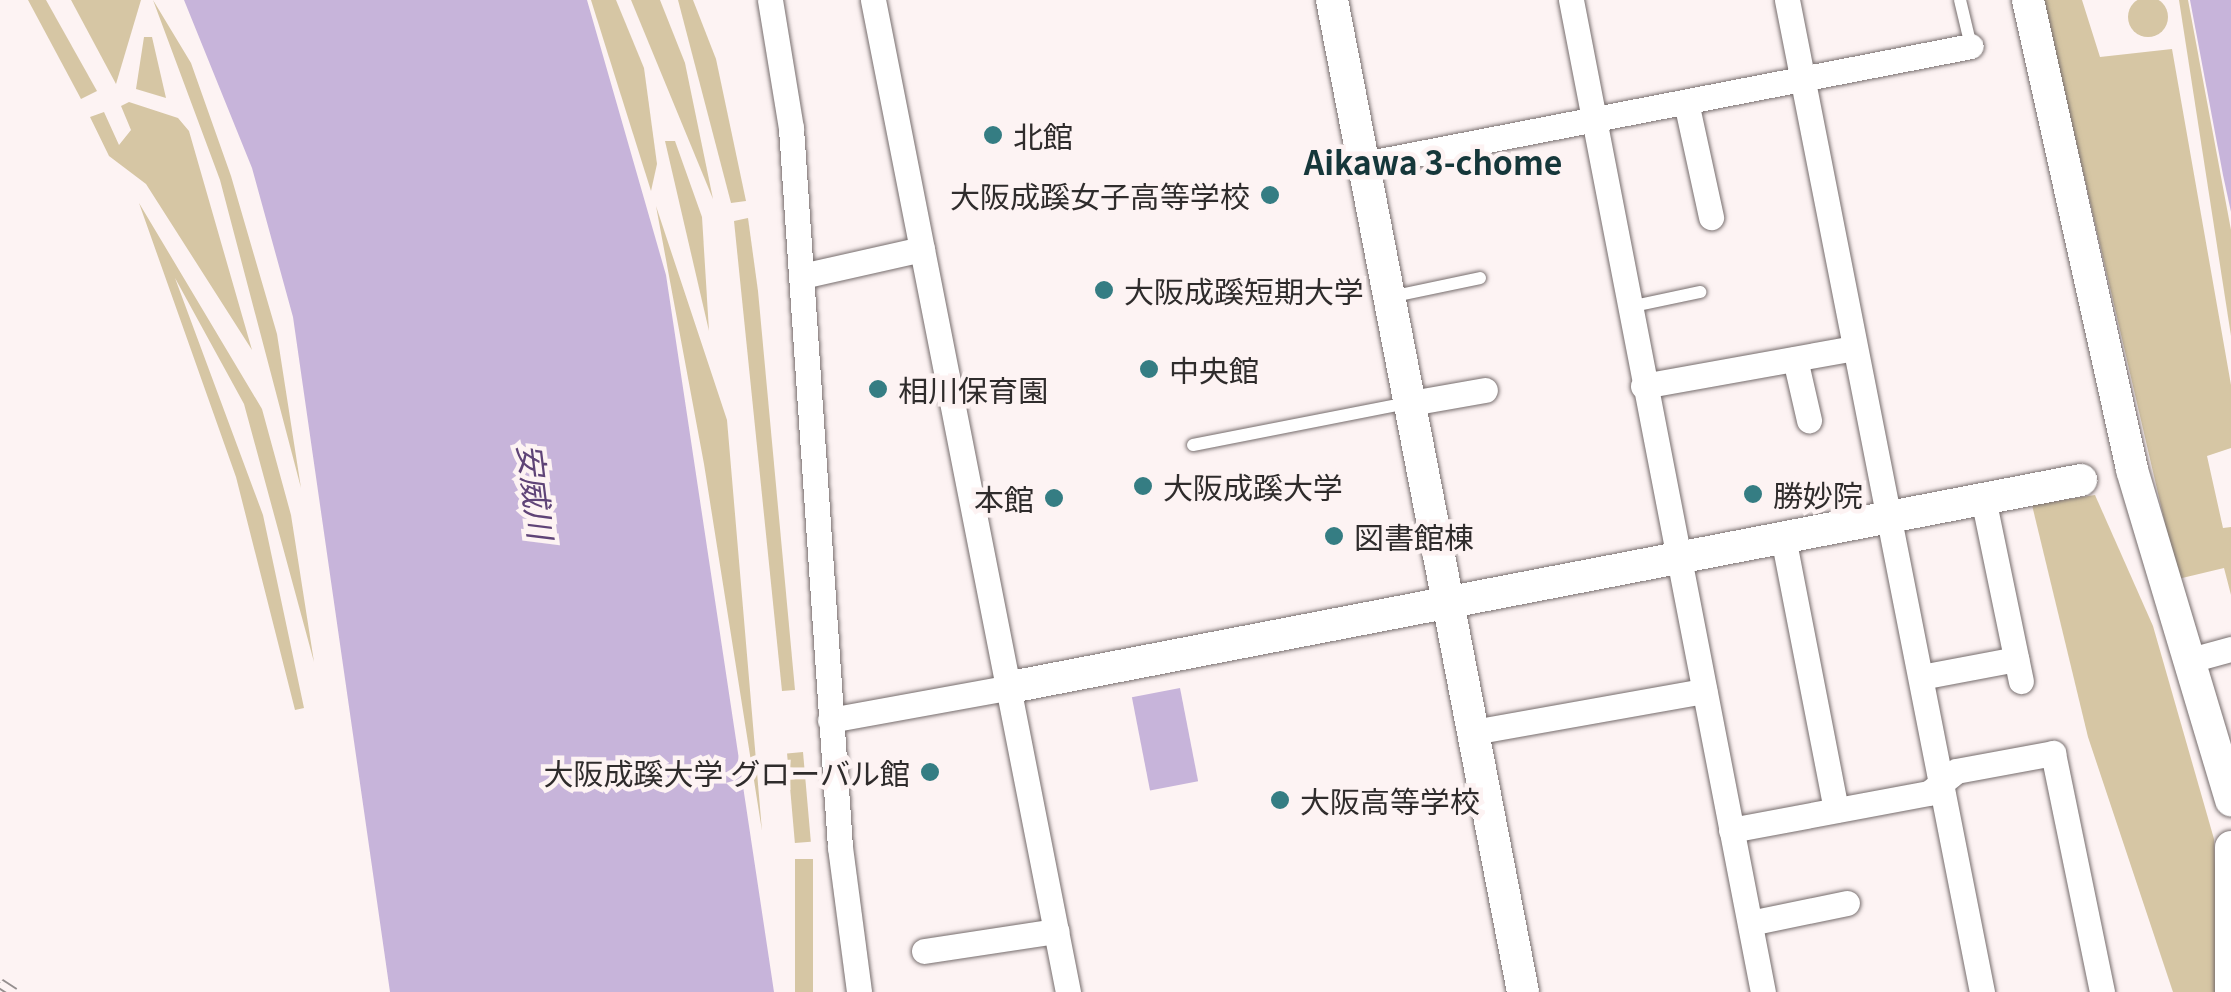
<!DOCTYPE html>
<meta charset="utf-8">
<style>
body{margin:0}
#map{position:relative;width:2231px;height:992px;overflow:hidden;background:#fdf3f3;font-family:Georgia,"Noto Sans JP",serif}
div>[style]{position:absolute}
.green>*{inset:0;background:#d6c6a4;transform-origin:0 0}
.round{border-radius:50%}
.water>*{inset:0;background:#c7b4da;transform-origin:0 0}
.roads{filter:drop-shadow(0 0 2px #766d6d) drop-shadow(0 0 2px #766d6d)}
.service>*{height:12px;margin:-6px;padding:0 6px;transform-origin:6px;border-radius:6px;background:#fff}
.minor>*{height:25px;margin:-12.5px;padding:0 12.5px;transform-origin:12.5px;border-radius:12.5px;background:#fff}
.tertiary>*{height:32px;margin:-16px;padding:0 16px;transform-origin:16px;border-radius:16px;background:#fff}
.rail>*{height:11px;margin-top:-5.5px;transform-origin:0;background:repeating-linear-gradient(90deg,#fdf3f3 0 22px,#958e8e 0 44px);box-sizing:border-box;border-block:2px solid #958e8e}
.dots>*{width:28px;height:28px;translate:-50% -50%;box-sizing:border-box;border:5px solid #fdf3f3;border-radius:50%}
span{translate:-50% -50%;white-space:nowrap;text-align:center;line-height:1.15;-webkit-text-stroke:9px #fdf3f3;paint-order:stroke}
.poi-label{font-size:30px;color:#2f2c2c}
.left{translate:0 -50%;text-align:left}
.right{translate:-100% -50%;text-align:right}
.neighbourhood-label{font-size:32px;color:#15373a;font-weight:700}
.water-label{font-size:32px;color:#5f4477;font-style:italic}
</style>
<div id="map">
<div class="green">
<i class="round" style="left:2128px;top:-3px;width:40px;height:40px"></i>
<i style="clip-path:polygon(28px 0,46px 0,97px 91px,81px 99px)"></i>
<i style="clip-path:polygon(71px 0,141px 0,116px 84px)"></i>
<i style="clip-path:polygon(153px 0,191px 63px,231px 176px,277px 334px,301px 488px,220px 180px)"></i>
<i style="clip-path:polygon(591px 0,616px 0,644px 68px,657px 164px,651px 191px)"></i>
<i style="clip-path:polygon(631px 0,660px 0,685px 63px,713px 199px)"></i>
<i style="clip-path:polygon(678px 0,693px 0,716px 59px,746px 201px,731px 203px)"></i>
<i style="clip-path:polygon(2043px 0,2082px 0,2100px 57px,2172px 49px,2231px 385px,2231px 448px,2207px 456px,2223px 528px,2231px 527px,2231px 595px,2224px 568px,2178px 579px)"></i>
<i style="clip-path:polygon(2179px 0,2188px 0,2231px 230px,2231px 336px)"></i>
<i style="clip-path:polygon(144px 37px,152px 37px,166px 98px,136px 89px)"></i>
<i style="clip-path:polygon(129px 102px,178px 118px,189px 131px,252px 350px,146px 184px,109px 156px,90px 117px,104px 112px,119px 145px,131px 130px,121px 106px)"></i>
<i style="clip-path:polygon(665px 141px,675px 141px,702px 217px,709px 331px)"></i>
<i style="clip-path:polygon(139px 203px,262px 409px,291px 515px,314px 662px,244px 404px,175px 278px,263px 515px,304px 708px,295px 710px,236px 477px)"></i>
<i style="clip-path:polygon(656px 206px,727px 420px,762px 831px,704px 464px)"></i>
<i style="clip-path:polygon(748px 218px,758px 291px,795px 690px,782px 691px,734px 221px)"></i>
<i style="clip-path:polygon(2095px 495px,2153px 626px,2214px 839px,2219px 992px,2173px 992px,2088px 737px,2032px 505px)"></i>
<i style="left:803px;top:752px;width:90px;height:16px;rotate:85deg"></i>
<i style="left:795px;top:859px;width:18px;height:134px"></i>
</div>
<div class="water">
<i style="clip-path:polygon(184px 0,587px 0,666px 275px,774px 992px,390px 992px,293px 317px,252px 168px)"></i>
<i style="clip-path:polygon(2190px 0,2231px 0,2231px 212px,2223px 175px)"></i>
<i style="left:1180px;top:688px;width:95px;height:49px;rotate:79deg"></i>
</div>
<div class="roads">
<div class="service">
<i style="left:1960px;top:0;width:47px;rotate:76.6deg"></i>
<i style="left:1390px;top:297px;width:92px;rotate:-11.9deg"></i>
<i style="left:1629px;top:307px;width:73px;rotate:-11.9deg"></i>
<i style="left:1193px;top:445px;width:219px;rotate:-11.1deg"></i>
</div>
<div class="minor">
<i style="left:770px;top:0;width:130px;rotate:80.7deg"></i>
<i style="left:791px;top:128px;width:721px;rotate:86.1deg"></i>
<i style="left:840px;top:847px;width:146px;rotate:82.5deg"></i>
<i style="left:873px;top:0;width:1011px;rotate:78.88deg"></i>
<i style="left:1571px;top:0;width:1010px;rotate:79.05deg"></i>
<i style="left:1787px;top:0;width:1011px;rotate:78.88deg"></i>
<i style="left:1686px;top:102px;width:118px;rotate:77.7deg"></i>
<i style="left:1364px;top:164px;width:618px;rotate:-11deg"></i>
<i style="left:802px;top:276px;width:123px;rotate:-12.7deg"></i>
<i style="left:1795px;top:359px;width:63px;rotate:77.1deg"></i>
<i style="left:1643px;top:386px;width:214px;rotate:-10.2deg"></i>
<i style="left:1411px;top:403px;width:75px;rotate:-10deg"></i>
<i style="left:1983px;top:498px;width:187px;rotate:78.3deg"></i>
<i style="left:1783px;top:537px;width:278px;rotate:79deg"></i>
<i style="left:2187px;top:661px;width:46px;rotate:-15.3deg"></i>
<i style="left:1921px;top:677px;width:97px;rotate:-10.7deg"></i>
<i style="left:830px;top:720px;width:184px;rotate:-10.3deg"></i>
<i style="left:1473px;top:732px;width:235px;rotate:-10.1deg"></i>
<i style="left:1731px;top:830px;width:201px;rotate:-10.6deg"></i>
<i style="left:1929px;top:793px;width:35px;rotate:-39deg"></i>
<i style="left:1956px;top:771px;width:99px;rotate:-10.5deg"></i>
<i style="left:2053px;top:753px;width:244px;rotate:78.4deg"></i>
<i style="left:1750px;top:923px;width:99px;rotate:-11.7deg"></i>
<i style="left:924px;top:951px;width:134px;rotate:-8.6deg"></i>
</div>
<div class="tertiary">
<i style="left:1332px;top:0;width:1010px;rotate:79.1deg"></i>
<i style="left:2028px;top:0;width:481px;rotate:77.5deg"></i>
<i style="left:2132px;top:470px;width:345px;rotate:73.3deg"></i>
<i style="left:1011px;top:687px;width:1090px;rotate:-10.95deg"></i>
<i style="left:2231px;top:992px;width:145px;rotate:-90deg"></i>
</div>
</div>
<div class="rail">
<i style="left:0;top:983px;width:17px;rotate:33deg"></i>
</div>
<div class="dots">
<i style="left:993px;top:135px;background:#357d83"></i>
<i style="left:1270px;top:195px;background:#357d83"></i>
<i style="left:1104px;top:290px;background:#357d83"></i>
<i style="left:1149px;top:369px;background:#357d83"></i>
<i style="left:878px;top:389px;background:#357d83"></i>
<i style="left:1143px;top:486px;background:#357d83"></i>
<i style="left:1753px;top:494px;background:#357d83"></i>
<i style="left:1054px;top:498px;background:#357d83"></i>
<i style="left:1334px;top:536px;background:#357d83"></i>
<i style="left:930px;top:772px;background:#357d83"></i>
<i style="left:1280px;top:800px;background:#357d83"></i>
</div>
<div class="poi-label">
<span class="left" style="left:1013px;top:135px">北館</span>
<span class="right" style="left:1250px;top:195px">大阪成蹊女子高等学校</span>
<span class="left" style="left:1124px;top:290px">大阪成蹊短期大学</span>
<span class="left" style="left:1169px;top:369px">中央館</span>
<span class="left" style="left:898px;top:389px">相川保育園</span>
<span class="left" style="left:1163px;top:486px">大阪成蹊大学</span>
<span class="left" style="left:1773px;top:494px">勝妙院</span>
<span class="right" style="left:1034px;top:498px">本館</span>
<span class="left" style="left:1354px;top:536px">図書館棟</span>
<span class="right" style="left:910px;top:772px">大阪成蹊大学 グローバル館</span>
<span class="left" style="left:1300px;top:800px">大阪高等学校</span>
</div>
<div class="neighbourhood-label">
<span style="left:1433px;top:161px">Aikawa 3-chome</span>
</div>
<div class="water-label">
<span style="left:537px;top:491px;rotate:83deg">安威川</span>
</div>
</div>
